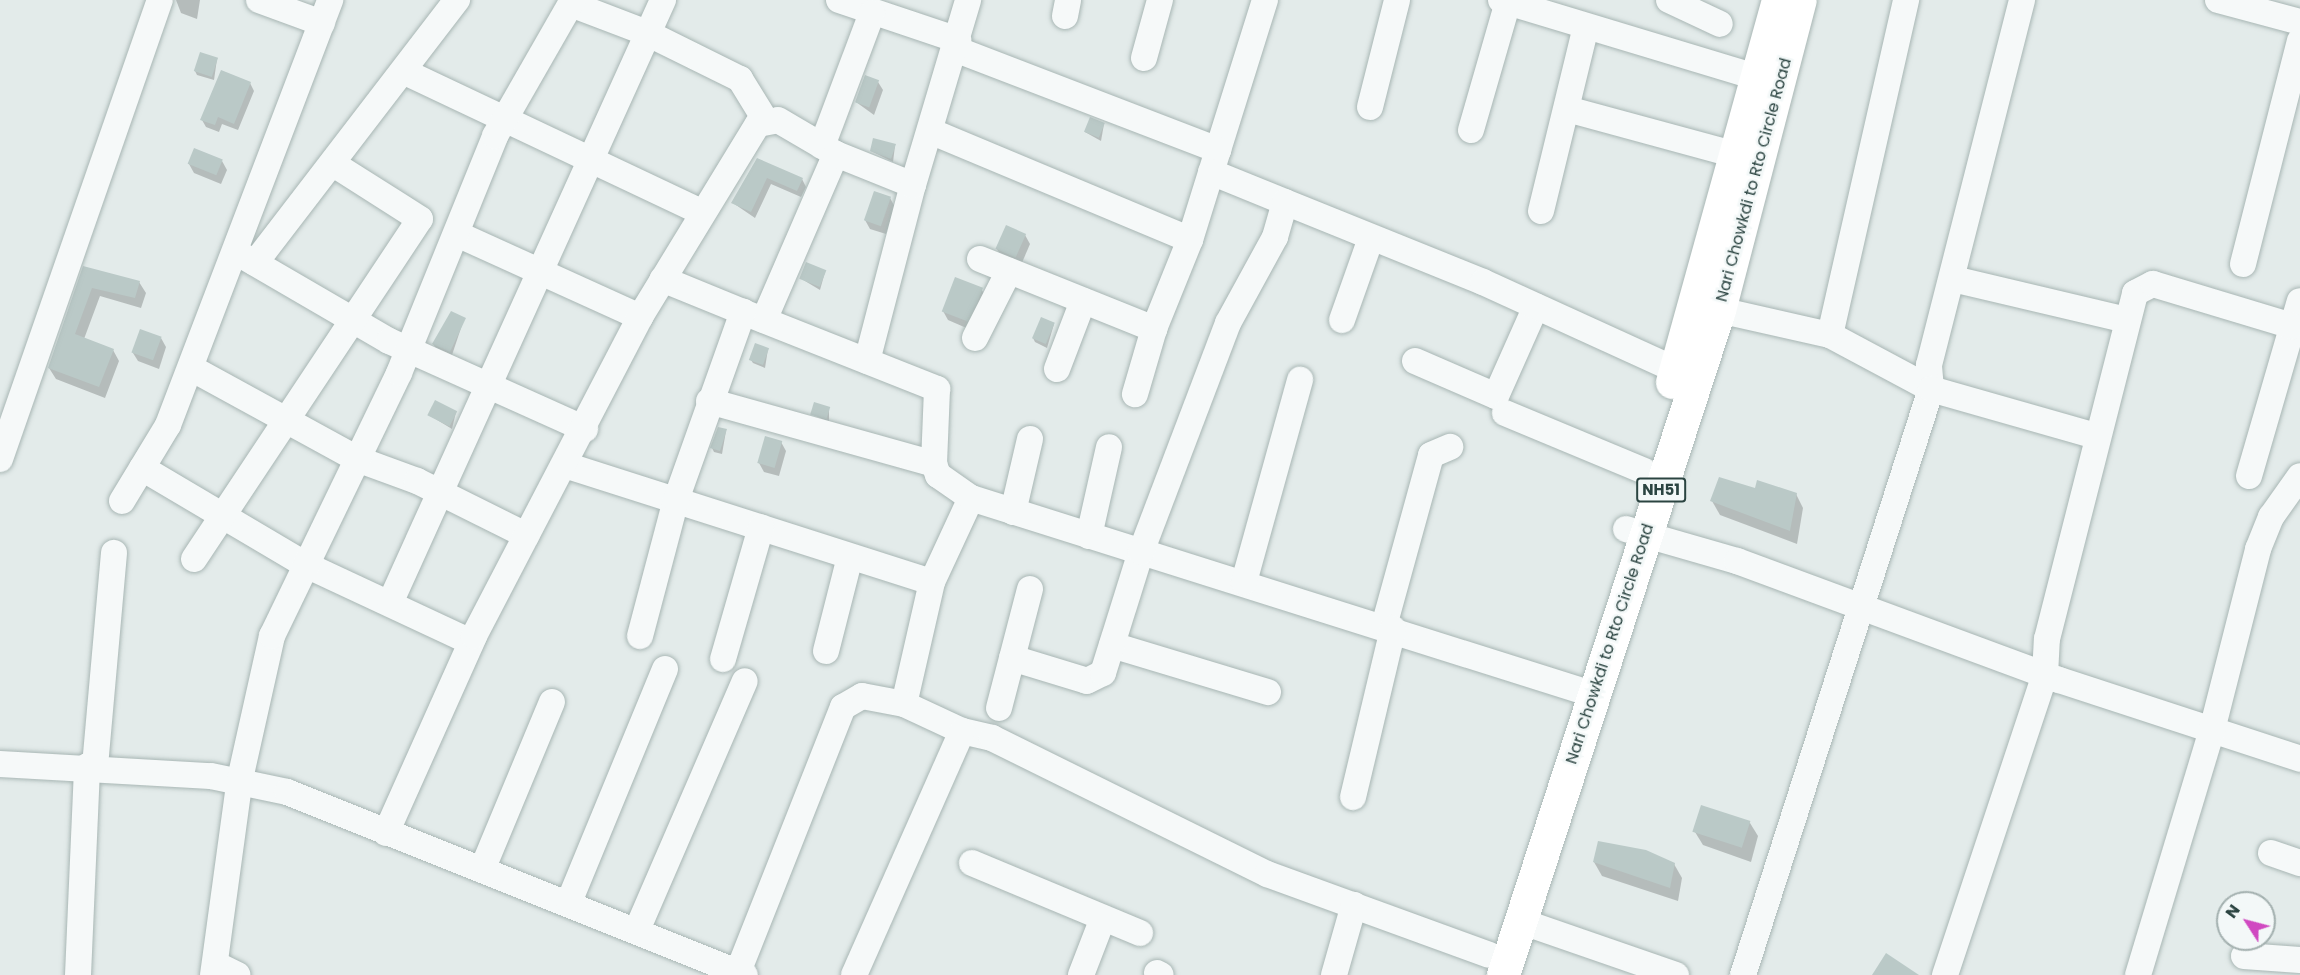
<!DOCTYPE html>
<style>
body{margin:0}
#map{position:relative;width:2300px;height:975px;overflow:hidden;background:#e3ebea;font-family:Poppins,sans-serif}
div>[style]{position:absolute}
.shadow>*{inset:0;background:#0003}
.building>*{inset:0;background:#bac9c7;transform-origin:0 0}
.roads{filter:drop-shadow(0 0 2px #a8b6b4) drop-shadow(0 0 2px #a8b6b4)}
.minor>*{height:26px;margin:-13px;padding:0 13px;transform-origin:13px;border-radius:13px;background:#f6f9f9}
.highway>*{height:33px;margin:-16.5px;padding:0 16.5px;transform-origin:16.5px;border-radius:16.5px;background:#fff}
span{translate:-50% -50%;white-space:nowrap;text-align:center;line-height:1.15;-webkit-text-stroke:5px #f3f8f8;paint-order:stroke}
.shield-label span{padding:2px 4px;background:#f3f8f8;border:2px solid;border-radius:4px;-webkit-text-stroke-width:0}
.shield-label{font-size:15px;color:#2b4441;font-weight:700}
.street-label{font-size:16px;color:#2b4441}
.north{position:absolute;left:2216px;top:891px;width:60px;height:60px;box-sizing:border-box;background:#f3f8f8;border:2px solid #a3b0af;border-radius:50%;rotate:306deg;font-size:16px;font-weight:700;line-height:24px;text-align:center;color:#2b4441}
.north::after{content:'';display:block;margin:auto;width:21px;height:27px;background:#d049c1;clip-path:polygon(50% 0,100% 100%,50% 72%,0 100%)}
</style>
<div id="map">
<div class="shadow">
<i style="clip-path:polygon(176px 0,200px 0,197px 19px,181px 13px)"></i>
<i style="clip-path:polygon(217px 59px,214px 80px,197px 75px,195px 71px)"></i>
<i style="clip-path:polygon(878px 82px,883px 90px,874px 115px,856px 102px)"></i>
<i style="clip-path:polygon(250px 83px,254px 91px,238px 130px,222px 124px,219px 132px,206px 127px,202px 120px)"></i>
<i style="clip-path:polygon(1104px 124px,1101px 141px,1085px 132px)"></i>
<i style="clip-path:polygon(895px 146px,893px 162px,871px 151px)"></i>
<i style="clip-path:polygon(758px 160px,802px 179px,806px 187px,801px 197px,771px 184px,755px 218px,733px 203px)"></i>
<i style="clip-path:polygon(222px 161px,227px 170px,221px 184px,194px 173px,189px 164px)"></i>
<i style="clip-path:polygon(890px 198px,895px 207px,886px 234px,870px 229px,865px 220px)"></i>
<i style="clip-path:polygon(1025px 235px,1030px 244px,1021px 265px,1002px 258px,997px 249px)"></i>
<i style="clip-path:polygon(84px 267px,139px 282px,146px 293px,141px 308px,100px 296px,84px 339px,113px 350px,119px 361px,105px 398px,56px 379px,49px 368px)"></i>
<i style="clip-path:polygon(825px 272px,820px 290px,800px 278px)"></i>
<i style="clip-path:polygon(981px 289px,987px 298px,971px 330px,948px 320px,943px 311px)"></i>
<i style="clip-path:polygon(464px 319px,452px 355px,436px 348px,433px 344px)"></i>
<i style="clip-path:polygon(1054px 324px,1047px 348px,1035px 342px,1033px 338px)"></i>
<i style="clip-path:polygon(161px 338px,166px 347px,159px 369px,138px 361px,133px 353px)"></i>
<i style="clip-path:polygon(768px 349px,765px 368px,753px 363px,751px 360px)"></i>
<i style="clip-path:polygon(829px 408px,829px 422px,812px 414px)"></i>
<i style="clip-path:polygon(456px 412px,452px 429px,429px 415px)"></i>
<i style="clip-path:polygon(726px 431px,722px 454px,714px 452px,712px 448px)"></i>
<i style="clip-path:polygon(781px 442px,786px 451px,779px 476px,764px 472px,759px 463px)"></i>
<i style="clip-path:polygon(1755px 490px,1796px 494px,1803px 508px,1797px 544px,1720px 515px,1712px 501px)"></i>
<i style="clip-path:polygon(1750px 823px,1758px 836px,1751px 862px,1703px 845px,1695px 832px)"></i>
<i style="clip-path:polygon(1594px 862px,1674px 864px,1682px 878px,1678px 901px,1602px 876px)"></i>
</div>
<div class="building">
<i style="left:200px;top:52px;width:19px;height:20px;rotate:18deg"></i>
<i style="clip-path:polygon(221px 70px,251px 82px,234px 124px,218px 117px,215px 125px,200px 120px)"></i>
<i style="left:865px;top:75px;width:15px;height:29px;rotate:20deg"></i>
<i style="left:1090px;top:117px;width:16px;height:16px;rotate:22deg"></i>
<i style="clip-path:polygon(873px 138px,896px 144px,891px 159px,870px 151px)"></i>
<i style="left:194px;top:148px;width:31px;height:17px;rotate:22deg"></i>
<i style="clip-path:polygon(757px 158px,803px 178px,797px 191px,767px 178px,751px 212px,731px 203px)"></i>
<i style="left:874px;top:191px;width:18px;height:31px;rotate:19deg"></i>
<i style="left:1006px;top:225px;width:22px;height:26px;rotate:24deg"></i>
<i style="left:806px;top:262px;width:22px;height:18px;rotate:22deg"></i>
<i style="clip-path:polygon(83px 266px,140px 281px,135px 298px,92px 288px,75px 334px,114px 349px,99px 387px,48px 368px)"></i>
<i style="left:955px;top:277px;width:30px;height:37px;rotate:21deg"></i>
<i style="clip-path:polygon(451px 311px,466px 318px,450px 352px,432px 344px)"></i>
<i style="left:1041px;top:317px;width:15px;height:23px;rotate:23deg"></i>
<i style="left:140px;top:329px;width:23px;height:25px;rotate:20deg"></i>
<i style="left:755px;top:343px;width:15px;height:18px;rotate:20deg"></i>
<i style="left:435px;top:400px;width:25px;height:17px;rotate:27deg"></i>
<i style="left:814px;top:402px;width:17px;height:13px;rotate:17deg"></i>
<i style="clip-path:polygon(718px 427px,727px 429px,720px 451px,710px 448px)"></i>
<i style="left:765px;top:436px;width:18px;height:28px;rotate:16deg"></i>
<i style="clip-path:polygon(1719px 477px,1755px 488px,1757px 480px,1797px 493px,1790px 531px,1710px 501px)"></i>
<i style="left:1701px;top:805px;width:52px;height:28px;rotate:18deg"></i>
<i style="clip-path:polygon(1598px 841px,1646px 850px,1675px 863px,1670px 888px,1593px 862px)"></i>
<i style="clip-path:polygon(1886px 953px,1919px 975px,1872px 975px)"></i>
</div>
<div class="roads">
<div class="minor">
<i style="left:259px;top:0;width:67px;rotate:20.1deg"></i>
<i style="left:839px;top:0;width:126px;rotate:18.6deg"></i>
<i style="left:1501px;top:0;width:284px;rotate:16.8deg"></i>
<i style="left:1669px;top:0;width:56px;rotate:25.2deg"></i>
<i style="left:2218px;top:0;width:85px;rotate:15deg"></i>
<i style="left:571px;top:4px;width:81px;rotate:20.9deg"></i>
<i style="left:647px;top:33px;width:104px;rotate:26.3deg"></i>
<i style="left:740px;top:79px;width:46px;rotate:58.4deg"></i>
<i style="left:1065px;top:16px;width:16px;rotate:-79deg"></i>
<i style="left:955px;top:49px;width:282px;rotate:21deg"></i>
<i style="left:1218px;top:150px;width:157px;rotate:-72.6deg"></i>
<i style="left:1144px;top:58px;width:60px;rotate:-74.6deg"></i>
<i style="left:405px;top:72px;width:327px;rotate:25.3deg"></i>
<i style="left:1370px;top:107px;width:110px;rotate:-75.8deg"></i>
<i style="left:1567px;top:109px;width:175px;rotate:15.2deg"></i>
<i style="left:1471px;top:130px;width:133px;rotate:-73.9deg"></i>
<i style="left:930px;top:131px;width:282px;rotate:22.7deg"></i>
<i style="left:1190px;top:240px;width:94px;rotate:-72.7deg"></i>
<i style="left:822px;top:146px;width:142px;rotate:-69.4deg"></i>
<i style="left:1211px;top:172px;width:80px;rotate:22.1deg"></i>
<i style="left:1541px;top:211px;width:189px;rotate:-76.3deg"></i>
<i style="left:457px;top:234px;width:201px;rotate:24.4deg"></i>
<i style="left:236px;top:252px;width:177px;rotate:30.2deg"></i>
<i style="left:389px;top:341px;width:215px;rotate:24.2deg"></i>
<i style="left:980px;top:259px;width:188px;rotate:21.9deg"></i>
<i style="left:1154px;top:329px;width:68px;rotate:106.3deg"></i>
<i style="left:255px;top:263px;width:332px;rotate:-52.5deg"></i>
<i style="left:2243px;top:264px;width:230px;rotate:-75.7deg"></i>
<i style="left:1953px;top:279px;width:178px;rotate:13.3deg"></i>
<i style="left:1719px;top:310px;width:114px;rotate:12.7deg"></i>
<i style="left:1830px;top:335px;width:115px;rotate:28.1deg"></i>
<i style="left:1931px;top:389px;width:24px;rotate:-95deg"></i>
<i style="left:1929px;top:365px;width:377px;rotate:-75.7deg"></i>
<i style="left:743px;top:312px;width:209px;rotate:21.6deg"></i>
<i style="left:937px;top:389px;width:75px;rotate:92.3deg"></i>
<i style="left:934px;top:464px;width:12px;rotate:70deg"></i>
<i style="left:938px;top:475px;width:40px;rotate:34.9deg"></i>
<i style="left:971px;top:498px;width:93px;rotate:114.9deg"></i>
<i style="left:764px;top:320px;width:181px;rotate:-66.6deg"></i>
<i style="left:1342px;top:320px;width:87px;rotate:-70.5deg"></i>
<i style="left:1154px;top:329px;width:96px;rotate:-68deg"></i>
<i style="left:1830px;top:335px;width:344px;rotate:-77.2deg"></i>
<i style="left:975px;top:338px;width:75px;rotate:-63.1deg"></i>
<i style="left:867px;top:361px;width:182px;rotate:-75.4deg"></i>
<i style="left:1415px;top:361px;width:88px;rotate:23.4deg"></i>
<i style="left:1496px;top:396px;width:98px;rotate:-66deg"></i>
<i style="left:191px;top:368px;width:189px;rotate:28.7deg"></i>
<i style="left:357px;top:459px;width:64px;rotate:20.1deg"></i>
<i style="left:417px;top:481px;width:122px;rotate:26.4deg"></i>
<i style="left:1057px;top:369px;width:73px;rotate:-69.1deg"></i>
<i style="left:709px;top:401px;width:234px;rotate:15.6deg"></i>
<i style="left:1505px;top:413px;width:151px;rotate:22.6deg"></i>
<i style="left:0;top:459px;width:486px;rotate:-70.8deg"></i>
<i style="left:565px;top:465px;width:385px;rotate:17.7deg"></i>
<i style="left:932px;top:582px;width:125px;rotate:102.9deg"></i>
<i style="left:142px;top:468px;width:191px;rotate:30.6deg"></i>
<i style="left:306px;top:565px;width:182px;rotate:25deg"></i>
<i style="left:2249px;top:476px;width:182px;rotate:-73.8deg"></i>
<i style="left:971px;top:498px;width:654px;rotate:17.52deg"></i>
<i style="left:122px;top:501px;width:89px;rotate:-58.8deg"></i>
<i style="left:168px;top:425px;width:455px;rotate:-69.1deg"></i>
<i style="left:1013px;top:512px;width:75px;rotate:-76.9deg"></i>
<i style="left:1626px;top:529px;width:116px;rotate:16.1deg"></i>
<i style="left:1737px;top:561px;width:343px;rotate:20.3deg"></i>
<i style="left:2059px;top:680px;width:254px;rotate:18.1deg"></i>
<i style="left:1089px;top:536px;width:91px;rotate:-77.3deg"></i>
<i style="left:194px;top:559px;width:408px;rotate:-56.4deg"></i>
<i style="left:420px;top:219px;width:101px;rotate:-147.6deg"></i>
<i style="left:1244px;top:582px;width:210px;rotate:-74.5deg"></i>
<i style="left:390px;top:603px;width:662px;rotate:-65.64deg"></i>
<i style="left:1384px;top:626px;width:177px;rotate:-74.6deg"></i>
<i style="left:1431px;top:455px;width:21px;rotate:-23deg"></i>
<i style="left:640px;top:636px;width:141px;rotate:-75.2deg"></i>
<i style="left:676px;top:500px;width:200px;rotate:-70.4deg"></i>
<i style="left:743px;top:312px;width:87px;rotate:-157.8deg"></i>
<i style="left:1112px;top:645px;width:163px;rotate:16.8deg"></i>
<i style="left:826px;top:651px;width:97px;rotate:-75.7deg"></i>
<i style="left:1012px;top:658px;width:78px;rotate:17deg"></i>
<i style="left:1087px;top:681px;width:18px;rotate:-27deg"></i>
<i style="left:1103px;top:673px;width:127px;rotate:-72.6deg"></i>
<i style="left:1141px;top:552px;width:245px;rotate:-69.2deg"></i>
<i style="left:1228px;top:323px;width:98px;rotate:-61.3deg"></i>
<i style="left:1275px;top:237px;width:36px;rotate:-74deg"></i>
<i style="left:1285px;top:202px;width:214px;rotate:22deg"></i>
<i style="left:1483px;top:282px;width:212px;rotate:24.5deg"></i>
<i style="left:723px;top:659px;width:137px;rotate:-73.9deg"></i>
<i style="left:999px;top:708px;width:123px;rotate:-75.4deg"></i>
<i style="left:0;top:764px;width:211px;rotate:3.3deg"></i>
<i style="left:211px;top:776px;width:78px;rotate:11.9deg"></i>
<i style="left:287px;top:792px;width:493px;rotate:21.8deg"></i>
<i style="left:95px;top:766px;width:214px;rotate:-84.9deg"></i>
<i style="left:1353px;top:797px;width:173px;rotate:-76.6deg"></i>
<i style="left:386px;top:833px;width:216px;rotate:-65.9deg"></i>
<i style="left:474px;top:636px;width:360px;rotate:-62.5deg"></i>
<i style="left:640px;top:317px;width:226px;rotate:-58.6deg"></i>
<i style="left:758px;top:124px;width:20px;rotate:-11deg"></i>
<i style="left:778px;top:120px;width:67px;rotate:30.4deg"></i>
<i style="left:836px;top:154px;width:83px;rotate:21.9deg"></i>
<i style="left:913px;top:185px;width:193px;rotate:-73.4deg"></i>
<i style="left:2271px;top:853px;width:31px;rotate:19deg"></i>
<i style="left:972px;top:863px;width:182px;rotate:22.6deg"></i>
<i style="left:482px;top:870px;width:182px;rotate:-67.4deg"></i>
<i style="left:569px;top:902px;width:252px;rotate:-67.6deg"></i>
<i style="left:1520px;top:921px;width:165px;rotate:19.1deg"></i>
<i style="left:637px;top:930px;width:271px;rotate:-66.6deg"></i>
<i style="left:2244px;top:956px;width:56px;rotate:4.1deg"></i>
<i style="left:215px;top:964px;width:25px;rotate:26deg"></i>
<i style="left:738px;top:972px;width:285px;rotate:-68.4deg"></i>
<i style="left:843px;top:707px;width:22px;rotate:-30deg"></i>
<i style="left:862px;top:696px;width:43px;rotate:10.8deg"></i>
<i style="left:904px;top:704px;width:64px;rotate:25deg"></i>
<i style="left:962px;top:731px;width:31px;rotate:13deg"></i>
<i style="left:992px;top:738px;width:307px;rotate:26.3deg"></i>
<i style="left:1267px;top:874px;width:236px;rotate:20deg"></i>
<i style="left:1157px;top:973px;width:4px;rotate:27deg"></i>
<i style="left:78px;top:975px;width:209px;rotate:-87.5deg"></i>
<i style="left:213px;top:975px;width:198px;rotate:-82.2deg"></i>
<i style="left:240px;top:779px;width:147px;rotate:-77.4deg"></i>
<i style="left:272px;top:636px;width:292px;rotate:-64.2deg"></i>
<i style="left:399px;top:373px;width:256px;rotate:-67.9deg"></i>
<i style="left:495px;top:136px;width:157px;rotate:-60.2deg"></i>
<i style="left:854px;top:975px;width:267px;rotate:-66.1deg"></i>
<i style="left:1081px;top:975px;width:61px;rotate:-68.9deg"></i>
<i style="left:1334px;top:975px;width:73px;rotate:-74.1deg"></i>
<i style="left:1743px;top:975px;width:615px;rotate:-72.21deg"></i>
<i style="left:1931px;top:389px;width:172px;rotate:15.9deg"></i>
<i style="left:1945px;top:975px;width:316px;rotate:-71.6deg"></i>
<i style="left:2045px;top:675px;width:36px;rotate:-87deg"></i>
<i style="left:2047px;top:639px;width:357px;rotate:-75.7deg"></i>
<i style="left:2135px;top:293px;width:20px;rotate:-27deg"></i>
<i style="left:2153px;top:284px;width:145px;rotate:16.8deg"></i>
<i style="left:2138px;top:975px;width:256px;rotate:-73.2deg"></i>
<i style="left:2212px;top:730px;width:187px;rotate:-75.7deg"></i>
<i style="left:2258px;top:549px;width:35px;rotate:-68deg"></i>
<i style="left:2271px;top:517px;width:50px;rotate:-54.7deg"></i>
</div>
<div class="highway">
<i style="left:1672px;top:382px;width:396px;rotate:-74.5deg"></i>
<i style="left:1503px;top:975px;width:699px;rotate:-72.01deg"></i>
<i style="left:1719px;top:310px;width:320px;rotate:-75.4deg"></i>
</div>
</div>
<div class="shield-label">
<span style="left:1661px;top:490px">NH51</span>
</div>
<div class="street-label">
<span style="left:1754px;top:180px;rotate:-75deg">Nari Chowkdi to Rto Circle Road</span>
<span style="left:1610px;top:644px;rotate:-72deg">Nari Chowkdi to Rto Circle Road</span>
</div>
<div class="north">N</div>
</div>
